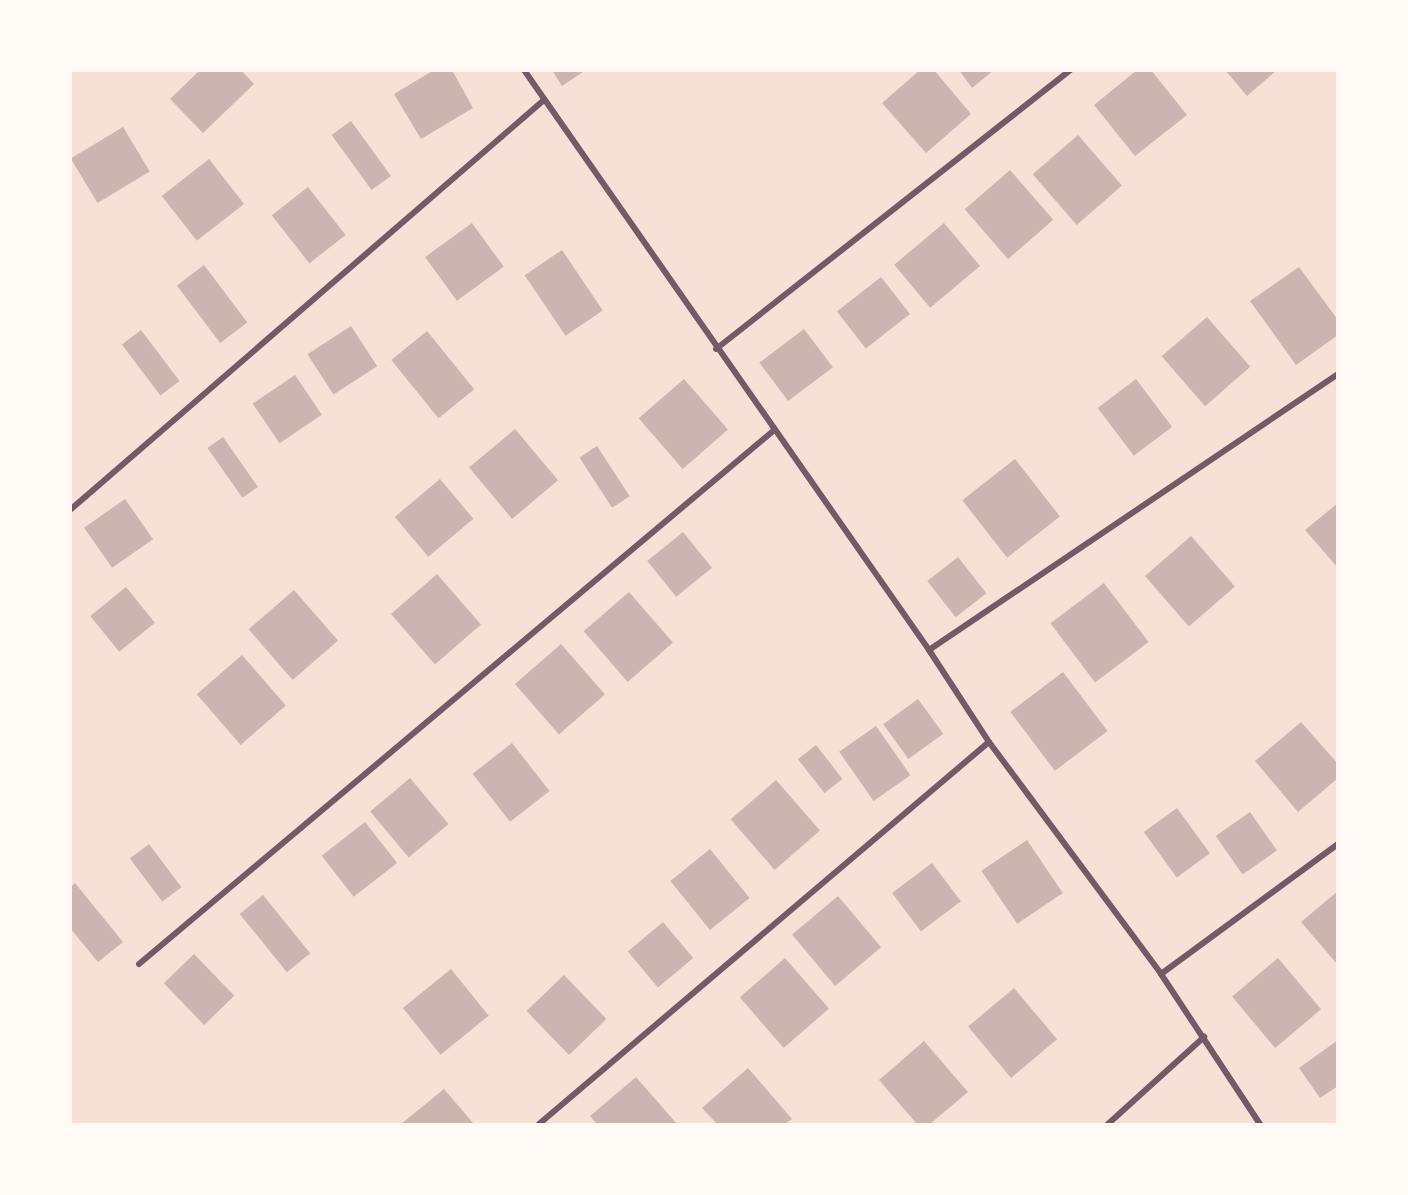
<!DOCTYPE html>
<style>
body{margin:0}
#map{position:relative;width:1408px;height:1195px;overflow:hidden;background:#f7e1d7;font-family:"Libre Baskerville",serif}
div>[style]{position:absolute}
.building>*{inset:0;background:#ccb4b1;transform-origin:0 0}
.minor>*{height:6px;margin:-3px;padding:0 3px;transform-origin:3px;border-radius:3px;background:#755966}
span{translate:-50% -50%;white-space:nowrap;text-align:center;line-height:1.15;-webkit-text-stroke:4.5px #fffaf5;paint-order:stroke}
.frame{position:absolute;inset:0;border:72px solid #fffaf5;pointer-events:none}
</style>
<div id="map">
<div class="building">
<i style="clip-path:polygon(200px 70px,241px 70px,254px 84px,203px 133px,170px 99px)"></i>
<i style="clip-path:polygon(434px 70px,452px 70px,473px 108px,421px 139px,394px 94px)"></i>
<i style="clip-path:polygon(552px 70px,586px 70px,562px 86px)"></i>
<i style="clip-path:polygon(920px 70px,934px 70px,971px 114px,926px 153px,882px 103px)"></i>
<i style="clip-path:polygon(959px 70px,994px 70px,972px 88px)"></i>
<i style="clip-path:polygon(1137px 70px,1151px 70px,1187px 115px,1135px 156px,1094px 105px)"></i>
<i style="clip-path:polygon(1225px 70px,1277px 70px,1247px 96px)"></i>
<i style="left:351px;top:121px;width:68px;height:24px;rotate:54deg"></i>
<i style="left:123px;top:127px;width:52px;height:61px;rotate:59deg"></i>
<i style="left:1078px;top:135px;width:67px;height:60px;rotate:49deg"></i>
<i style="left:209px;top:159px;width:57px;height:60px;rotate:52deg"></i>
<i style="left:1010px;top:170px;width:66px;height:60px;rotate:49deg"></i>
<i style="left:308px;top:187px;width:61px;height:46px;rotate:52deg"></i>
<i style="left:472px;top:223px;width:54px;height:58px;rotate:54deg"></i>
<i style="left:944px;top:223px;width:56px;height:65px;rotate:50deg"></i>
<i style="left:562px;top:250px;width:73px;height:45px;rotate:56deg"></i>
<i style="left:204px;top:265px;width:72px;height:34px;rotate:53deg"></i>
<i style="clip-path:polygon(1299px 267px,1338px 320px,1338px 335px,1296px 365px,1250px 301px)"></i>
<i style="left:881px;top:277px;width:47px;height:56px;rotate:52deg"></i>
<i style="left:1207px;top:317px;width:66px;height:60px;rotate:49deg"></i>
<i style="left:351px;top:326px;width:48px;height:52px;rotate:57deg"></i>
<i style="left:804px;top:329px;width:48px;height:56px;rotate:53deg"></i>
<i style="left:141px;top:330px;width:64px;height:24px;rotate:53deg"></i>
<i style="left:427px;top:331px;width:75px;height:46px;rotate:51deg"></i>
<i style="left:295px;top:375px;width:48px;height:51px;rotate:56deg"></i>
<i style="left:684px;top:379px;width:67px;height:60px;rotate:49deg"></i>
<i style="left:1136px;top:379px;width:60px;height:48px;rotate:53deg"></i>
<i style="left:515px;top:429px;width:67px;height:60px;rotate:50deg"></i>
<i style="left:223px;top:437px;width:61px;height:19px;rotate:55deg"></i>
<i style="left:597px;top:446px;width:60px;height:21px;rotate:57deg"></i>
<i style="left:1015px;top:459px;width:73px;height:67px;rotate:52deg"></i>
<i style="left:440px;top:479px;width:52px;height:59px;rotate:50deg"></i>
<i style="left:125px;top:499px;width:49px;height:50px;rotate:55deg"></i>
<i style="clip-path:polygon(1338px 503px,1338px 568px,1305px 530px)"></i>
<i style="left:683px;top:532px;width:46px;height:46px;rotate:51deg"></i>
<i style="left:1191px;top:536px;width:67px;height:61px;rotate:49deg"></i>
<i style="left:958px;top:557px;width:46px;height:39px;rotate:52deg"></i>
<i style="left:437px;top:574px;width:67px;height:61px;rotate:49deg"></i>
<i style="left:1104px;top:583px;width:74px;height:67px;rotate:53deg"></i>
<i style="left:126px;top:587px;width:46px;height:46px;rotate:51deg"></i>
<i style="left:294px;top:590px;width:67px;height:60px;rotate:49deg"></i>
<i style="left:629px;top:592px;width:67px;height:60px;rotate:49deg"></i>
<i style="left:561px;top:644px;width:67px;height:61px;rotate:49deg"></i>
<i style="left:242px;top:655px;width:67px;height:60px;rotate:49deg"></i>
<i style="left:1063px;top:672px;width:74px;height:66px;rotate:53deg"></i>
<i style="left:918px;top:699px;width:43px;height:43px;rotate:54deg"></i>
<i style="clip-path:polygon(1301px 722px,1338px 764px,1338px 778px,1298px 812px,1255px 761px)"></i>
<i style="left:876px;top:726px;width:60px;height:45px;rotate:55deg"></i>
<i style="left:512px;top:743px;width:61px;height:50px;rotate:52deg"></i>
<i style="left:816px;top:745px;width:43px;height:23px;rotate:52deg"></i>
<i style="left:410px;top:778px;width:60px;height:52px;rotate:50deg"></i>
<i style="left:776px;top:780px;width:67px;height:60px;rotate:49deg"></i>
<i style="left:1177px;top:808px;width:56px;height:41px;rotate:54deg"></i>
<i style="left:1250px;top:812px;width:47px;height:42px;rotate:55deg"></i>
<i style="left:365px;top:822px;width:52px;height:55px;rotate:52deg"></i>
<i style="left:1027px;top:840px;width:64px;height:55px;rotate:56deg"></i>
<i style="left:149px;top:844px;width:54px;height:24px;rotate:53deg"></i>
<i style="left:710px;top:849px;width:63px;height:51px;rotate:51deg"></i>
<i style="left:932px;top:863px;width:48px;height:50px;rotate:53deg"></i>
<i style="clip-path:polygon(75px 883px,123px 942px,98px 962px,70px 928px,70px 887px)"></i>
<i style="clip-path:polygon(1338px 891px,1338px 965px,1301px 922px)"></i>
<i style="left:263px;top:895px;width:75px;height:30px;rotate:51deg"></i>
<i style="left:838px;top:896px;width:67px;height:60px;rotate:50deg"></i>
<i style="left:663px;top:922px;width:47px;height:46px;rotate:50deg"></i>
<i style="left:194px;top:954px;width:58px;height:42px;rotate:46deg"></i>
<i style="left:785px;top:958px;width:67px;height:60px;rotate:49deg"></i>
<i style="left:1278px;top:958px;width:67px;height:60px;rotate:50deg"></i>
<i style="left:451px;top:969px;width:60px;height:62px;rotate:51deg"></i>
<i style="left:564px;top:975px;width:61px;height:52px;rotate:46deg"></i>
<i style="left:1014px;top:988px;width:67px;height:60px;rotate:50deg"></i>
<i style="clip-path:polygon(1338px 1040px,1338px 1086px,1320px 1098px,1299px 1068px)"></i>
<i style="clip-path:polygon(924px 1041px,968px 1092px,930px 1124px,917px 1124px,879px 1080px)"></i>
<i style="clip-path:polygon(748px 1068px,792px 1119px,785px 1124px,717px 1124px,702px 1108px)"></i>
<i style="clip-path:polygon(636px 1077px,677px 1124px,597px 1124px,590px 1116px)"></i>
<i style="clip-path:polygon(444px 1089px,474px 1124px,401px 1124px)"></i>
</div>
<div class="minor">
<i style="left:524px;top:70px;width:707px;rotate:55.07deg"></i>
<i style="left:929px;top:650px;width:110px;rotate:56.9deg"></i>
<i style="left:989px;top:742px;width:289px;rotate:53.4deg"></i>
<i style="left:1161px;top:974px;width:180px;rotate:56.6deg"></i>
<i style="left:716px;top:349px;width:452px;rotate:-38.2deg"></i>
<i style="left:70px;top:510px;width:627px;rotate:-40.86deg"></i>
<i style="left:929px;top:650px;width:493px;rotate:-34deg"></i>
<i style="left:139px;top:964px;width:828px;rotate:-40.05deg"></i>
<i style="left:1161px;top:974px;width:220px;rotate:-36.3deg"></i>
<i style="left:539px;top:1124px;width:590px;rotate:-40.33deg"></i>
<i style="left:1108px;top:1124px;width:130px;rotate:-42.2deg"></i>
</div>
<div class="frame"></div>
</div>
